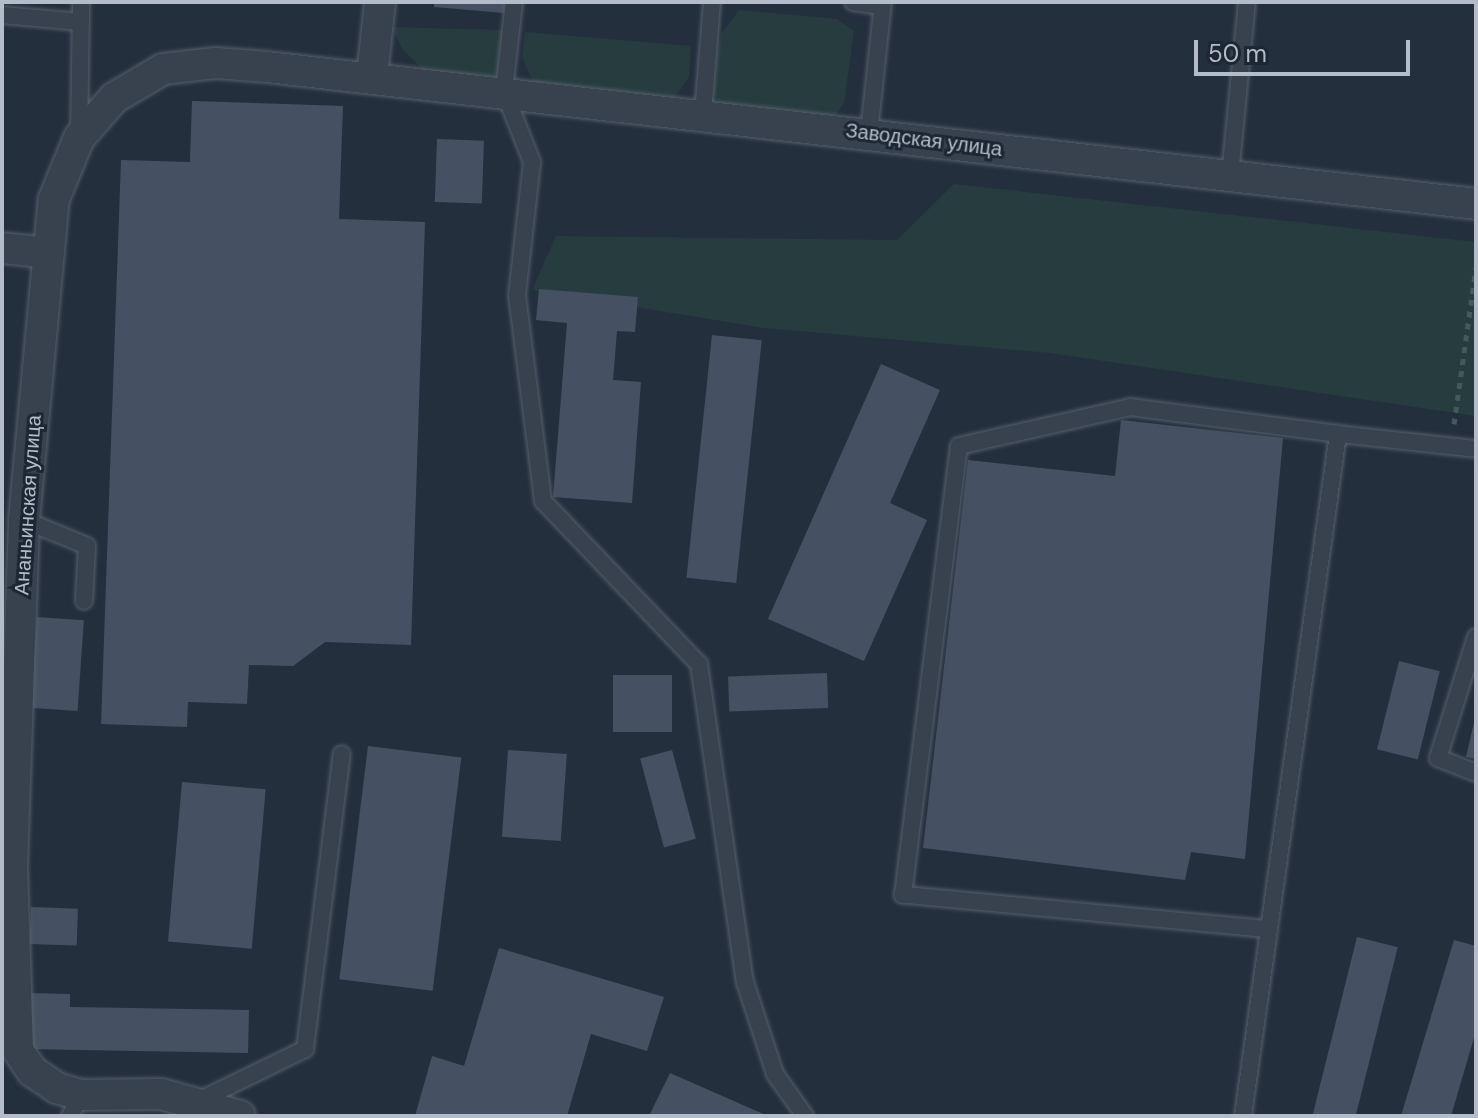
<!DOCTYPE html>
<meta charset="utf-8">
<style>
body{margin:0}
#map{position:relative;width:1478px;height:1118px;overflow:hidden;background:#242f3e;font-family:"DM Sans",sans-serif}
div>[style]{position:absolute}
.green>*{inset:0;background:#263c3f}
.building>*{inset:0;background:#455162;transform-origin:0 0}
.path>*{height:5px;margin-top:-2.5px;transform-origin:0;background:repeating-linear-gradient(90deg,#44595c 0 6px,transparent 0 12px)}
.roads{filter:drop-shadow(0 0 2px #565f6c) drop-shadow(0 0 2px #565f6c)}
.lane>*{height:16px;margin:-8px;padding:0 8px;transform-origin:8px;border-radius:8px;background:#38414e}
.street>*{height:30px;margin:-15px;padding:0 15px;transform-origin:15px;border-radius:15px;background:#38414e}
span{translate:-50% -50%;white-space:nowrap;text-align:center;line-height:1.15;-webkit-text-stroke:6px #1d2633;paint-order:stroke}
.street-label{font-size:20px;color:#b4bcc9}
.frame{position:absolute;inset:0;border:4px solid #b4bcc9;pointer-events:none}
.scale{position:absolute;left:1194px;top:40px;width:216px;height:36px;box-sizing:border-box;border:4px solid #b4bcc9;border-top:0;padding-left:10px;font-size:24px;line-height:28px;white-space:nowrap;color:#b4bcc9;-webkit-text-stroke:6px #1d2633;paint-order:stroke}
</style>
<div id="map">
<div class="green">
<i style="clip-path:polygon(739px 10px,837px 19px,854px 31px,844px 103px,835px 116px,723px 107px,713px 93px,717px 56px,722px 33px)"></i>
<i style="clip-path:polygon(391px 27px,504px 30px,499px 80px,423px 70px,403px 50px)"></i>
<i style="clip-path:polygon(525px 32px,691px 46px,689px 77px,674px 98px,534px 84px,522px 57px)"></i>
<i style="clip-path:polygon(954px 184px,1476px 242px,1476px 416px,1050px 353px,764px 328px,532px 290px,556px 236px,897px 240px)"></i>
</div>
<div class="building">
<i style="clip-path:polygon(434px 2px,505px 2px,504px 13px,434px 7px)"></i>
<i style="clip-path:polygon(192px 101px,343px 106px,339px 219px,425px 222px,411px 645px,325px 642px,293px 666px,249px 665px,247px 704px,188px 702px,187px 727px,101px 724px,121px 160px,190px 162px)"></i>
<i style="left:437px;top:139px;width:47px;height:63px;rotate:2deg"></i>
<i style="clip-path:polygon(539px 289px,638px 297px,635px 332px,617px 331px,613px 380px,641px 382px,632px 503px,553px 497px,567px 323px,536px 320px)"></i>
<i style="left:712px;top:335px;width:50px;height:244px;rotate:6deg"></i>
<i style="clip-path:polygon(881px 364px,940px 390px,890px 503px,927px 520px,864px 661px,768px 619px)"></i>
<i style="clip-path:polygon(1121px 420px,1283px 438px,1245px 859px,1191px 852px,1185px 880px,923px 848px,968px 460px,1115px 476px)"></i>
<i style="left:37px;top:617px;width:47px;height:91px;rotate:4deg"></i>
<i style="left:1399px;top:661px;width:42px;height:91px;rotate:14deg"></i>
<i style="left:827px;top:673px;width:35px;height:99px;rotate:88deg"></i>
<i style="left:613px;top:675px;width:59px;height:57px"></i>
<i style="clip-path:polygon(1475px 718px,1476px 718px,1476px 759px,1466px 757px)"></i>
<i style="left:368px;top:746px;width:94px;height:235px;rotate:7deg"></i>
<i style="left:508px;top:750px;width:59px;height:87px;rotate:4deg"></i>
<i style="left:672px;top:750px;width:92px;height:33px;rotate:75deg"></i>
<i style="left:182px;top:782px;width:84px;height:160px;rotate:5deg"></i>
<i style="left:31px;top:907px;width:47px;height:37px;rotate:2deg"></i>
<i style="left:1357px;top:937px;width:42px;height:184px;rotate:14deg"></i>
<i style="clip-path:polygon(1454px 940px,1476px 946px,1476px 1031px,1451px 1116px,1401px 1116px)"></i>
<i style="clip-path:polygon(499px 948px,664px 997px,647px 1051px,591px 1034px,567px 1116px,415px 1116px,432px 1056px,464px 1066px)"></i>
<i style="clip-path:polygon(28px 993px,70px 994px,70px 1007px,249px 1010px,248px 1053px,27px 1049px)"></i>
<i style="clip-path:polygon(670px 1073px,768px 1116px,649px 1116px)"></i>
</div>
<div class="path">
<i style="left:1454px;top:424px;width:159px;rotate:-82deg"></i>
</div>
<div class="roads">
<div class="lane">
<i style="left:514px;top:2px;width:90px;rotate:96.4deg"></i>
<i style="left:504px;top:91px;width:76px;rotate:68.5deg"></i>
<i style="left:532px;top:162px;width:134px;rotate:96.4deg"></i>
<i style="left:517px;top:295px;width:208px;rotate:82.8deg"></i>
<i style="left:543px;top:501px;width:226px;rotate:46.3deg"></i>
<i style="left:699px;top:664px;width:321px;rotate:81.8deg"></i>
<i style="left:745px;top:982px;width:97px;rotate:71.9deg"></i>
<i style="left:775px;top:1074px;width:52px;rotate:54.5deg"></i>
<i style="left:853px;top:2px;width:29px;rotate:8deg"></i>
<i style="left:2px;top:15px;width:79px;rotate:5.1deg"></i>
<i style="left:703px;top:114px;width:112px;rotate:-85.4deg"></i>
<i style="left:869px;top:133px;width:132px;rotate:-83.9deg"></i>
<i style="left:79px;top:136px;width:134px;rotate:-89.1deg"></i>
<i style="left:1230px;top:175px;width:174px;rotate:-84.4deg"></i>
<i style="left:24px;top:520px;width:68px;rotate:22.4deg"></i>
<i style="left:87px;top:546px;width:55px;rotate:93.1deg"></i>
<i style="left:1476px;top:637px;width:127px;rotate:107.4deg"></i>
<i style="left:1438px;top:758px;width:41px;rotate:21.5deg"></i>
<i style="left:1266px;top:929px;width:365px;rotate:-174.6deg"></i>
<i style="left:903px;top:895px;width:452px;rotate:-82.9deg"></i>
<i style="left:959px;top:446px;width:175px;rotate:-12.8deg"></i>
<i style="left:1130px;top:407px;width:210px;rotate:7.4deg"></i>
<i style="left:196px;top:1102px;width:121px;rotate:-25.9deg"></i>
<i style="left:305px;top:1049px;width:297px;rotate:-82.9deg"></i>
<i style="left:70px;top:1116px;width:24px;rotate:-62deg"></i>
<i style="left:1243px;top:1116px;width:689px;rotate:-82.07deg"></i>
<i style="left:1338px;top:434px;width:139px;rotate:6.2deg"></i>
</div>
<div class="street">
<i style="left:372px;top:76px;width:74px;rotate:-83.8deg"></i>
<i style="left:2px;top:248px;width:47px;rotate:6.1deg"></i>
<i style="left:240px;top:1116px;width:82px;rotate:-164.4deg"></i>
<i style="left:161px;top:1094px;width:80px;rotate:179.3deg"></i>
<i style="left:81px;top:1095px;width:25px;rotate:-164deg"></i>
<i style="left:57px;top:1088px;width:30px;rotate:-146deg"></i>
<i style="left:32px;top:1071px;width:25px;rotate:-124deg"></i>
<i style="left:18px;top:1050px;width:184px;rotate:-91.9deg"></i>
<i style="left:12px;top:866px;width:346px;rotate:-88deg"></i>
<i style="left:24px;top:520px;width:322px;rotate:-84.7deg"></i>
<i style="left:54px;top:199px;width:66px;rotate:-67.7deg"></i>
<i style="left:79px;top:138px;width:53px;rotate:-48.8deg"></i>
<i style="left:114px;top:98px;width:57px;rotate:-30.6deg"></i>
<i style="left:163px;top:69px;width:53px;rotate:-6.5deg"></i>
<i style="left:216px;top:63px;width:51px;rotate:4.5deg"></i>
<i style="left:267px;top:67px;width:1217px;rotate:6.46deg"></i>
</div>
</div>
<div class="street-label">
<span style="left:924px;top:140px;rotate:7deg">Заводская улица</span>
<span style="left:28px;top:505px;rotate:-86deg">Ананьинская улица</span>
</div>
<div class="frame"></div>
<div class="scale">50 m</div>
</div>
